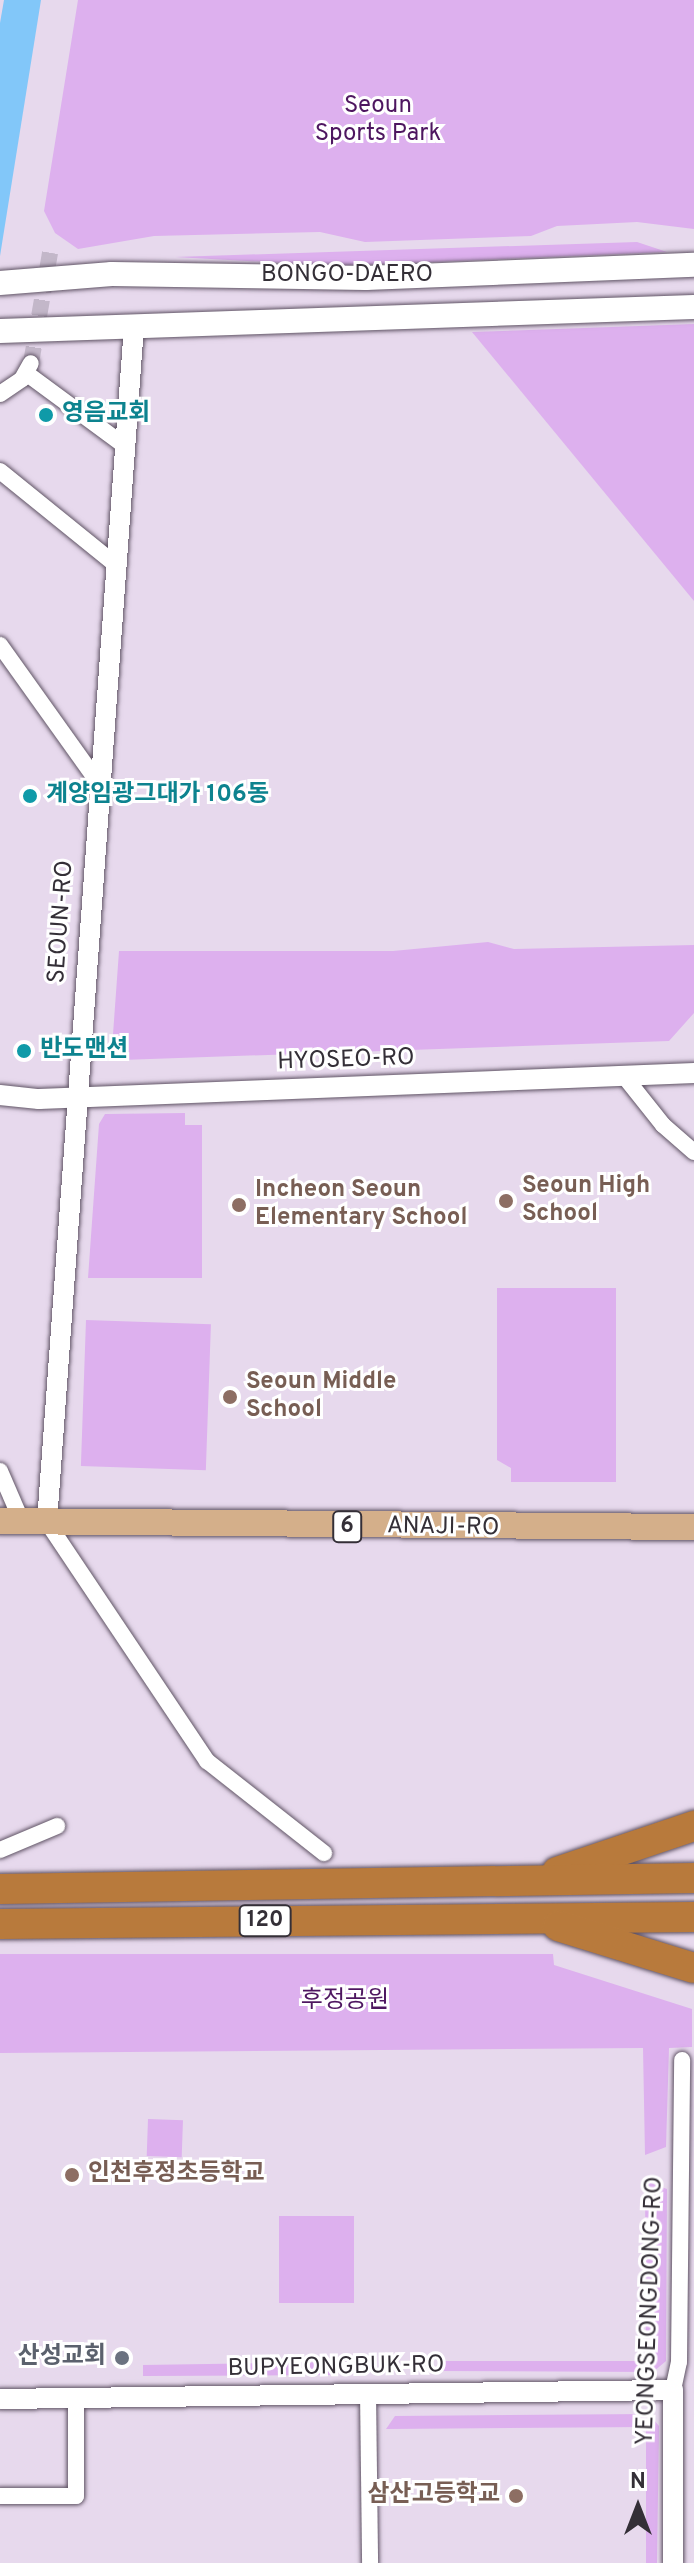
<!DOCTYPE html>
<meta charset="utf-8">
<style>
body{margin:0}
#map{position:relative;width:694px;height:2563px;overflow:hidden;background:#e7d9ed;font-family:Overpass,"Noto Sans KR",sans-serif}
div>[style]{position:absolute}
.green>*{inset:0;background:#ddb0ee;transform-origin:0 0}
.water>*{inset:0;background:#82c7f9}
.minor-tunnel>*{height:16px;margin-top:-8px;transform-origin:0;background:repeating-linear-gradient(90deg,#c3b7c9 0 16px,transparent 0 24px)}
.roads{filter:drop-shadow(0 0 2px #605465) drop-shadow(0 0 2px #605465)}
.minor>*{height:16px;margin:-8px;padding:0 8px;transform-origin:8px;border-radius:8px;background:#fff}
.tertiary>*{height:20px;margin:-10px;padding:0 10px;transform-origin:10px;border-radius:10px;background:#fff}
.secondary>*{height:24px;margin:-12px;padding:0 12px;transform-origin:12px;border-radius:12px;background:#fff}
.primary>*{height:26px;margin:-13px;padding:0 13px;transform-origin:13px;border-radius:13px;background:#d4af8a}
.motorway>*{height:30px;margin:-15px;padding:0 15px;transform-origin:15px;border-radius:15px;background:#b87a3c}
.dots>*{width:22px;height:22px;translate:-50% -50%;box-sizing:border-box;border:4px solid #fff;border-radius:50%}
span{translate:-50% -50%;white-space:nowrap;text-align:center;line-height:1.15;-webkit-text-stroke:6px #fff;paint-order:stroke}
.shield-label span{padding:2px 6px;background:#fff;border:2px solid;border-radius:6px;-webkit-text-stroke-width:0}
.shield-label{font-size:22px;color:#342f37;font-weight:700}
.park-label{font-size:24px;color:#4e1660}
.street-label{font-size:24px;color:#342f37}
.culture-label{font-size:24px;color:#0d838f;font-weight:700}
.left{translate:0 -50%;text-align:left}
.education-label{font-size:24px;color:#785e54;font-weight:700}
.right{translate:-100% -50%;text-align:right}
.worship-label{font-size:24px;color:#5b616d;font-weight:700}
.north{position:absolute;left:598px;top:2467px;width:80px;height:80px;-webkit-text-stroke:6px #fff;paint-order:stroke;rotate:0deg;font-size:22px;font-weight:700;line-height:32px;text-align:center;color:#342f37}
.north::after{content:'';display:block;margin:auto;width:28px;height:36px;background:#342f37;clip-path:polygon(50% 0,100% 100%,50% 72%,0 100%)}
</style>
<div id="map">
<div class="green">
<i style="clip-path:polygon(78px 0,694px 0,694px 229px,637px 222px,557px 226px,531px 236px,365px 242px,320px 232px,154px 236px,78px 249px,55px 233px,44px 211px)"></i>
<i style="clip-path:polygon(637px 242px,667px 252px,340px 266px,175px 257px)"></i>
<i style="clip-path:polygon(694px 324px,694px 601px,472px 332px)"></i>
<i style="clip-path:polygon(488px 942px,514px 949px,694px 945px,694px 1013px,669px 1041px,122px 1060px,112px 1048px,119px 951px,393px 951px)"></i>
<i style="clip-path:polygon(185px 1113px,185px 1125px,202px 1125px,202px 1278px,88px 1278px,99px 1124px,105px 1114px)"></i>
<i style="clip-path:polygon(497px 1288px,616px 1288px,616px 1482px,511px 1482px,511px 1468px,497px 1460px)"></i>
<i style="left:86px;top:1320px;width:125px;height:146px;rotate:2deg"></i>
<i style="clip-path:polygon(0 1954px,553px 1954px,554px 1965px,692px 2009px,692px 2047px,669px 2048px,666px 2147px,645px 2155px,643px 2048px,0 2053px)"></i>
<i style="left:148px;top:2119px;width:35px;height:37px;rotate:2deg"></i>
<i style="clip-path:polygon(645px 2181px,667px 2189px,666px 2361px,653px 2372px,438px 2371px,438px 2361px,646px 2361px)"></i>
<i style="left:279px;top:2216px;width:75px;height:87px"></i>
<i style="clip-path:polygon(346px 2362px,335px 2375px,143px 2376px,143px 2365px)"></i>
<i style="clip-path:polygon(649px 2414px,659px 2426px,657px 2563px,646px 2563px,646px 2427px,386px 2429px,395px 2416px)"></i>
</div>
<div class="water">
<i style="clip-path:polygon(4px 0,41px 0,0 256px,0 23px)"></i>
</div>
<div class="minor-tunnel">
<i style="left:31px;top:363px;width:112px;rotate:-80.2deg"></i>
</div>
<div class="roads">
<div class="minor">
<i style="left:26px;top:373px;width:123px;rotate:36.4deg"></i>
<i style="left:0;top:394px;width:27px;rotate:-34deg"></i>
<i style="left:22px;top:379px;width:18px;rotate:-61deg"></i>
<i style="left:0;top:471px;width:149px;rotate:39deg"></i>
<i style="left:0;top:645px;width:171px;rotate:54.5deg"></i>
<i style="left:624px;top:1076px;width:63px;rotate:51.5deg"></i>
<i style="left:663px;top:1125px;width:41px;rotate:41.1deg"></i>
<i style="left:0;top:1471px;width:56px;rotate:66.7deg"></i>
<i style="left:47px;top:1522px;width:288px;rotate:56.2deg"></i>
<i style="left:207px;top:1761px;width:149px;rotate:38.2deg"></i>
<i style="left:0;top:1850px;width:62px;rotate:-22.8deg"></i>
<i style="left:673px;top:2390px;width:29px;rotate:-78deg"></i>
<i style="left:679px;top:2362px;width:302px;rotate:-89.4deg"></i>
<i style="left:368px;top:2392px;width:171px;rotate:89.3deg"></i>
<i style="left:0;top:2496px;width:76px"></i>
<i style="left:76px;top:2496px;width:96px;rotate:-90deg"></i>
</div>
<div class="tertiary">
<i style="left:0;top:1095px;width:39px;rotate:6deg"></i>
<i style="left:39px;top:1099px;width:656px;rotate:-2.27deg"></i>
<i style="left:47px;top:1522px;width:1198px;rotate:-85.84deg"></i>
<i style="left:0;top:2399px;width:673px;rotate:-0.77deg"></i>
<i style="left:673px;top:2390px;width:173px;rotate:90deg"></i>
</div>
<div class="secondary">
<i style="left:0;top:283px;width:112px;rotate:-4.6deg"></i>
<i style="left:112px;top:274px;width:254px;rotate:0.9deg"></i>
<i style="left:366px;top:278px;width:328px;rotate:-2.3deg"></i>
<i style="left:0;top:331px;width:694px;rotate:-1.98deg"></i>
</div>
<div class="primary">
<i style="left:0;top:1521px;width:694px;rotate:0.5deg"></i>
</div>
<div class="motorway">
<i style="left:557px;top:1872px;width:145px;rotate:-18.6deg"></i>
<i style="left:0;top:1889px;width:694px;rotate:-0.91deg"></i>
<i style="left:0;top:1924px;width:694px;rotate:-0.58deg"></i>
<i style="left:558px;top:1926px;width:142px;rotate:17.2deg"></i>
</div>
</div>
<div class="dots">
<i style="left:46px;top:415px;background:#0f9aa8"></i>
<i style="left:30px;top:796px;background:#0f9aa8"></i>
<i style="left:24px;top:1051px;background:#0f9aa8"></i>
<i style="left:506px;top:1201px;background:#8d6e63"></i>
<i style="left:239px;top:1205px;background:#8d6e63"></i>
<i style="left:230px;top:1397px;background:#8d6e63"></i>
<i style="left:72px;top:2175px;background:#8d6e63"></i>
<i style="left:122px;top:2358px;background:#6b7280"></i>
<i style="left:516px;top:2496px;background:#8d6e63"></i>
</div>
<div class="shield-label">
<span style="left:347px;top:1527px">6</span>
<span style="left:265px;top:1921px">120</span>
</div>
<div class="park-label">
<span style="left:378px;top:121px">Seoun<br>Sports Park</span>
<span style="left:345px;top:2002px">후정공원</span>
</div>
<div class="street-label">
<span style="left:347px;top:276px">BONGO-DAERO</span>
<span style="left:62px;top:922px;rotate:-86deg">SEOUN-RO</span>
<span style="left:346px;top:1061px;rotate:-2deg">HYOSEO-RO</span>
<span style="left:443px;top:1528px;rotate:1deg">ANAJI-RO</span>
<span style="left:651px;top:2311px;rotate:-88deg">YEONGSEONGDONG-RO</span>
<span style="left:336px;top:2368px;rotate:-1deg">BUPYEONGBUK-RO</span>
</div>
<div class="culture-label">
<span class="left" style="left:62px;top:415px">영음교회</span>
<span class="left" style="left:46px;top:796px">계양임광그대가 106동</span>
<span class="left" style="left:40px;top:1051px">반도맨션</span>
</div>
<div class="education-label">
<span class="left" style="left:522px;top:1201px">Seoun High<br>School</span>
<span class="left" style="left:255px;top:1205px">Incheon Seoun<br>Elementary School</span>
<span class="left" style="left:246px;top:1397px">Seoun Middle<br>School</span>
<span class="left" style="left:88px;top:2175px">인천후정초등학교</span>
<span class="right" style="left:500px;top:2496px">삼산고등학교</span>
</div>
<div class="worship-label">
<span class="right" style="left:106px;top:2358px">산성교회</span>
</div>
<div class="north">N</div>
</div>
